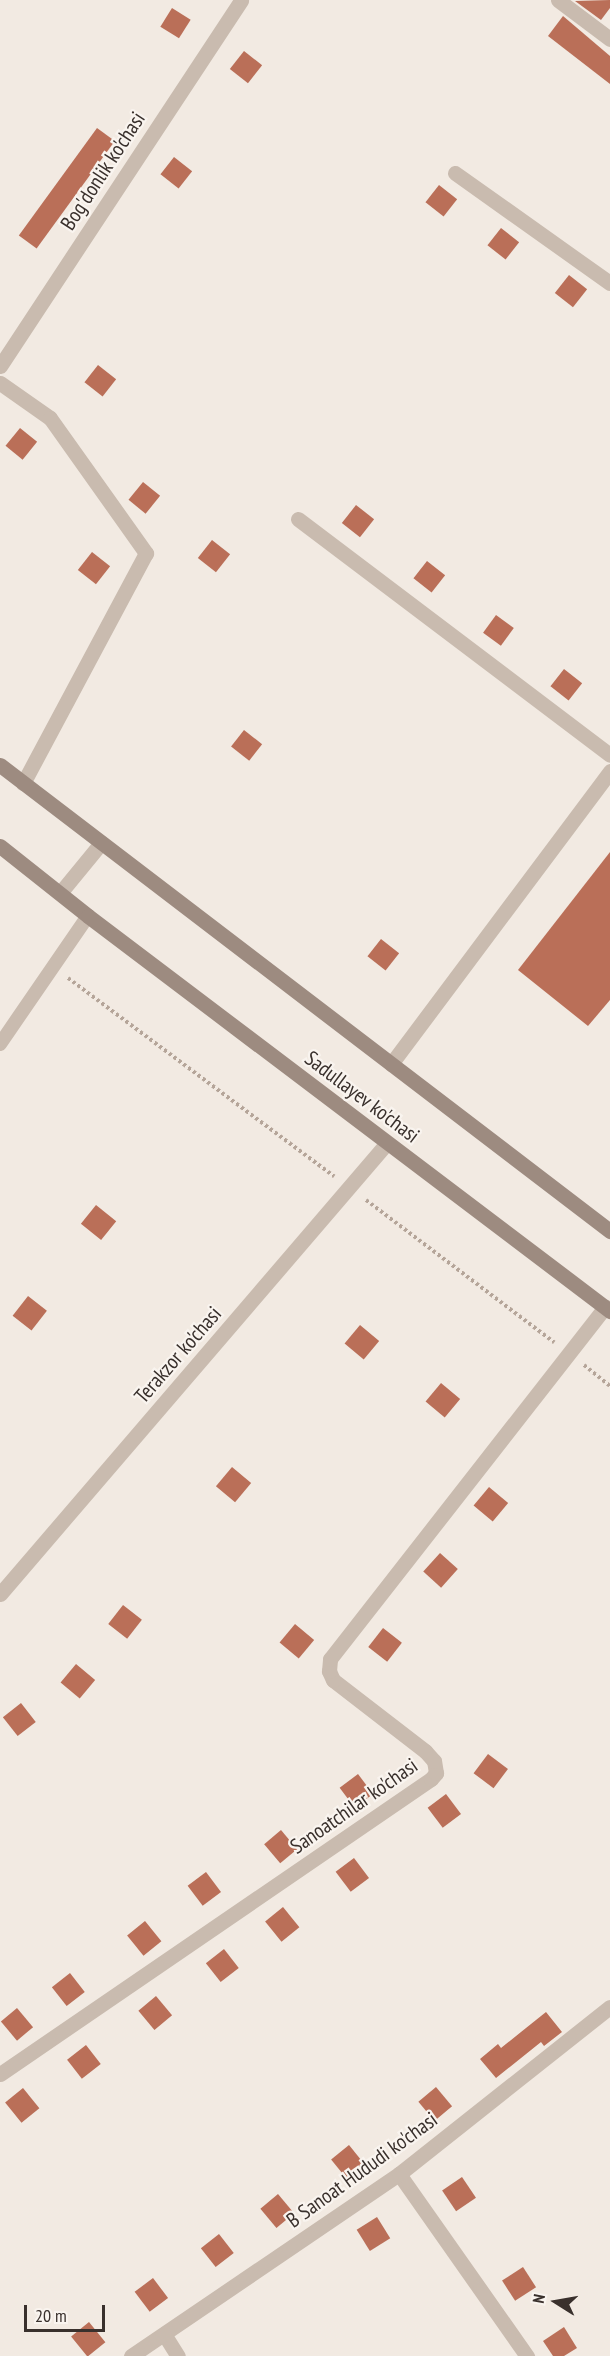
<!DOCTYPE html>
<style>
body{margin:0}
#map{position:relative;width:610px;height:2356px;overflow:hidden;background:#f2eae2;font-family:"PT Sans Narrow",sans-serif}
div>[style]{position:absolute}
.building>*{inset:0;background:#ba6f58;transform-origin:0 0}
.path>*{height:4px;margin-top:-2px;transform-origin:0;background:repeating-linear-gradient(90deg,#b5a599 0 3px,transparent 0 6px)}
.service>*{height:14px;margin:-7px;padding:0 7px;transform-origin:7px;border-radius:7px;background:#c9bbaf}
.minor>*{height:15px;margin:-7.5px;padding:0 7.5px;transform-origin:7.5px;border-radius:7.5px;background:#c9bbaf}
.tertiary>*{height:15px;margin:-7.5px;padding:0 7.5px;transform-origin:7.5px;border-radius:7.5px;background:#c9bbaf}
.secondary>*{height:15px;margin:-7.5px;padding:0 7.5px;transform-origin:7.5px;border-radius:7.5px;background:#9d8b80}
span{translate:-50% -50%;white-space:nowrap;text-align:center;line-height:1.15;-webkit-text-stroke:4.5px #f9f4ef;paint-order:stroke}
.street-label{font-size:21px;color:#39302c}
.north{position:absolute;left:526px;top:2272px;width:60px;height:60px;-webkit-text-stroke:4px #f9f4ef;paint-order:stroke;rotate:281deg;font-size:16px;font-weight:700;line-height:24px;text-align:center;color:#39302c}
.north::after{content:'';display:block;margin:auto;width:21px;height:27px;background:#39302c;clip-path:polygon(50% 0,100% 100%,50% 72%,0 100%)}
.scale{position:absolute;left:24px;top:2305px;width:81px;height:27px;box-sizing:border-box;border:3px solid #39302c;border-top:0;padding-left:8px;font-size:18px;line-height:21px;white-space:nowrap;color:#39302c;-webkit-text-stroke:4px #f9f4ef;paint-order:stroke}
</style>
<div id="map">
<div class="building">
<i style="clip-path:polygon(610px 0,610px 8px,601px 20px,575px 1px)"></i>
<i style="left:172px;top:8px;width:22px;height:22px;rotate:32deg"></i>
<i style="clip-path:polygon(563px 16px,610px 56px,610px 84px,548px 36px)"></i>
<i style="left:244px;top:51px;width:23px;height:23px;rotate:38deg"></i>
<i style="left:97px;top:128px;width:22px;height:133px;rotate:36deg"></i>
<i style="left:174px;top:157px;width:23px;height:22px;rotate:38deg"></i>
<i style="left:439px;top:185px;width:23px;height:22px;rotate:38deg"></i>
<i style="left:501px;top:228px;width:23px;height:22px;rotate:38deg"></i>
<i style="left:569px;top:275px;width:23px;height:23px;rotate:38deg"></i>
<i style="left:98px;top:365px;width:23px;height:22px;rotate:38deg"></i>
<i style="left:20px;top:428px;width:22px;height:23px;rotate:39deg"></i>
<i style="left:143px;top:482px;width:22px;height:23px;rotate:39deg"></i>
<i style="left:356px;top:505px;width:23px;height:23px;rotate:38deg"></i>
<i style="left:212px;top:540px;width:23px;height:23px;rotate:38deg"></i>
<i style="left:92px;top:552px;width:23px;height:23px;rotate:38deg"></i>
<i style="left:427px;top:561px;width:23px;height:22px;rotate:38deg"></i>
<i style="left:496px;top:615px;width:22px;height:22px;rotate:36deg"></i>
<i style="left:564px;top:669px;width:23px;height:22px;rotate:38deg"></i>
<i style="left:244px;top:730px;width:23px;height:21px;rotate:38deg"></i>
<i style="clip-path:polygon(610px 852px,610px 1000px,588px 1026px,518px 970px)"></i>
<i style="left:381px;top:939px;width:23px;height:22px;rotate:38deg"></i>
<i style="left:96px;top:1205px;width:26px;height:24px;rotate:39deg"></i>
<i style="left:28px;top:1296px;width:24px;height:25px;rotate:38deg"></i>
<i style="left:360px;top:1325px;width:25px;height:24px;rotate:40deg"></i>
<i style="left:441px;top:1383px;width:25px;height:24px;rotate:40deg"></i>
<i style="left:232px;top:1467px;width:25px;height:25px;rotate:40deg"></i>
<i style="left:489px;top:1487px;width:25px;height:24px;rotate:40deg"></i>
<i style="left:440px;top:1553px;width:24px;height:25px;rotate:42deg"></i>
<i style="left:123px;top:1605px;width:24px;height:24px;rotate:38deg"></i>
<i style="left:295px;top:1624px;width:25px;height:24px;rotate:40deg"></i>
<i style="left:383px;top:1628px;width:24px;height:24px;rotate:38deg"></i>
<i style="left:76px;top:1664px;width:25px;height:24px;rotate:40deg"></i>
<i style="left:21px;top:1703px;width:24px;height:23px;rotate:52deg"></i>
<i style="left:488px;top:1754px;width:25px;height:24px;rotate:37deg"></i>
<i style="left:358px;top:1774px;width:25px;height:23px;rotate:53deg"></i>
<i style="left:446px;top:1794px;width:25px;height:23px;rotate:53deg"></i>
<i style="left:281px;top:1830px;width:25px;height:22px;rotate:50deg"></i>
<i style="left:354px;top:1858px;width:25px;height:23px;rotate:53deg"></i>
<i style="left:206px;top:1872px;width:25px;height:23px;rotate:53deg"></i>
<i style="left:283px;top:1907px;width:26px;height:23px;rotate:51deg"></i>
<i style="left:145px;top:1921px;width:26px;height:23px;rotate:51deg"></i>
<i style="left:224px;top:1949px;width:24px;height:23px;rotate:52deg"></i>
<i style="left:70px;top:1973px;width:24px;height:23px;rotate:52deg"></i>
<i style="left:156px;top:1996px;width:25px;height:23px;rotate:50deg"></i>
<i style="left:17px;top:2008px;width:25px;height:21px;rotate:50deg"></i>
<i style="clip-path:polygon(546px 2012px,562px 2032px,544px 2046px,541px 2042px,496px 2078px,480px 2059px,498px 2044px,501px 2048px)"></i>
<i style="left:86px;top:2045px;width:24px;height:24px;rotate:52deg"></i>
<i style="left:436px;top:2087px;width:25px;height:23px;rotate:50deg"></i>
<i style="left:23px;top:2088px;width:26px;height:23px;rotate:51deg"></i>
<i style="left:349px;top:2145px;width:26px;height:23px;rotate:51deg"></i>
<i style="left:462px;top:2177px;width:25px;height:24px;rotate:56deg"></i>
<i style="left:278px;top:2194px;width:25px;height:23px;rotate:50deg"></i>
<i style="left:377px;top:2217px;width:25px;height:24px;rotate:58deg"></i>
<i style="left:219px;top:2234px;width:24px;height:23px;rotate:52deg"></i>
<i style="left:523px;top:2267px;width:24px;height:25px;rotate:57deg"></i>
<i style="left:153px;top:2278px;width:25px;height:23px;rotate:53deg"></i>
<i style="left:89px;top:2322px;width:26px;height:23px;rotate:51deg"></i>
<i style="clip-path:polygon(564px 2327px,577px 2348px,564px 2356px,553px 2356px,543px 2341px)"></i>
</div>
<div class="path">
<i style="left:68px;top:978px;width:332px;rotate:36.7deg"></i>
<i style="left:366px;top:1200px;width:236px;rotate:37.1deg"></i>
<i style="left:584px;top:1365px;width:33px;rotate:39deg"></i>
</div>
<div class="service">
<i style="left:0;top:1044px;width:155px;rotate:-55.5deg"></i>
</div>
<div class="minor">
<i style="left:558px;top:0;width:65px;rotate:36.9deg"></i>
<i style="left:455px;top:173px;width:190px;rotate:35.4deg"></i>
<i style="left:0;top:366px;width:438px;rotate:-56.6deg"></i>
<i style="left:0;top:383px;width:61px;rotate:35deg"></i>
<i style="left:50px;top:418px;width:166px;rotate:54.6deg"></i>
<i style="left:146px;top:553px;width:261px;rotate:118.1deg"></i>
<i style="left:298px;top:519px;width:391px;rotate:37.1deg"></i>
<i style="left:391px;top:1064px;width:366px;rotate:-53.2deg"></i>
<i style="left:0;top:1594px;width:594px;rotate:-49.37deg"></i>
<i style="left:0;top:2074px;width:522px;rotate:-34.39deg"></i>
<i style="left:431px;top:1779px;width:8px;rotate:-50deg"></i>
<i style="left:436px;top:1773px;width:12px;rotate:-99deg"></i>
<i style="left:434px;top:1761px;width:13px;rotate:-132deg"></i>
<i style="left:425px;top:1751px;width:116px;rotate:-142.3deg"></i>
<i style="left:333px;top:1680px;width:10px;rotate:-114deg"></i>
<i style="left:329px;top:1671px;width:12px;rotate:-85deg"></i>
<i style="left:330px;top:1659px;width:447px;rotate:-52deg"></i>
<i style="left:399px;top:2174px;width:223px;rotate:54.9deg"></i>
<i style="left:164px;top:2334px;width:26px;rotate:58deg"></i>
<i style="left:131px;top:2356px;width:324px;rotate:-34.2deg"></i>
<i style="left:399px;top:2174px;width:269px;rotate:-38.4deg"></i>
</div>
<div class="tertiary">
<i style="left:60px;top:893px;width:65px;rotate:-50.6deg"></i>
</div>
<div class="secondary">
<i style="left:0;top:765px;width:768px;rotate:37.38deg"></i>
<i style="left:0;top:846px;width:112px;rotate:38.5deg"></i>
<i style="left:88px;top:916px;width:655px;rotate:37.11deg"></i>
</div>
<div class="street-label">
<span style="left:103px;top:171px;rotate:-57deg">Bog'donlik ko'chasi</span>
<span style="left:362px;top:1097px;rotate:37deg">Sadullayev ko'chasi</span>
<span style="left:178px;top:1355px;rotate:-49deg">Terakzor ko'chasi</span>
<span style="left:354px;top:1806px;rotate:-35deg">Sanoatchilar ko'chasi</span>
<span style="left:362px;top:2170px;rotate:-36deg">B Sanoat Hududi ko'chasi</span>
</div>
<div class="north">N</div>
<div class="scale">20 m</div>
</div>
